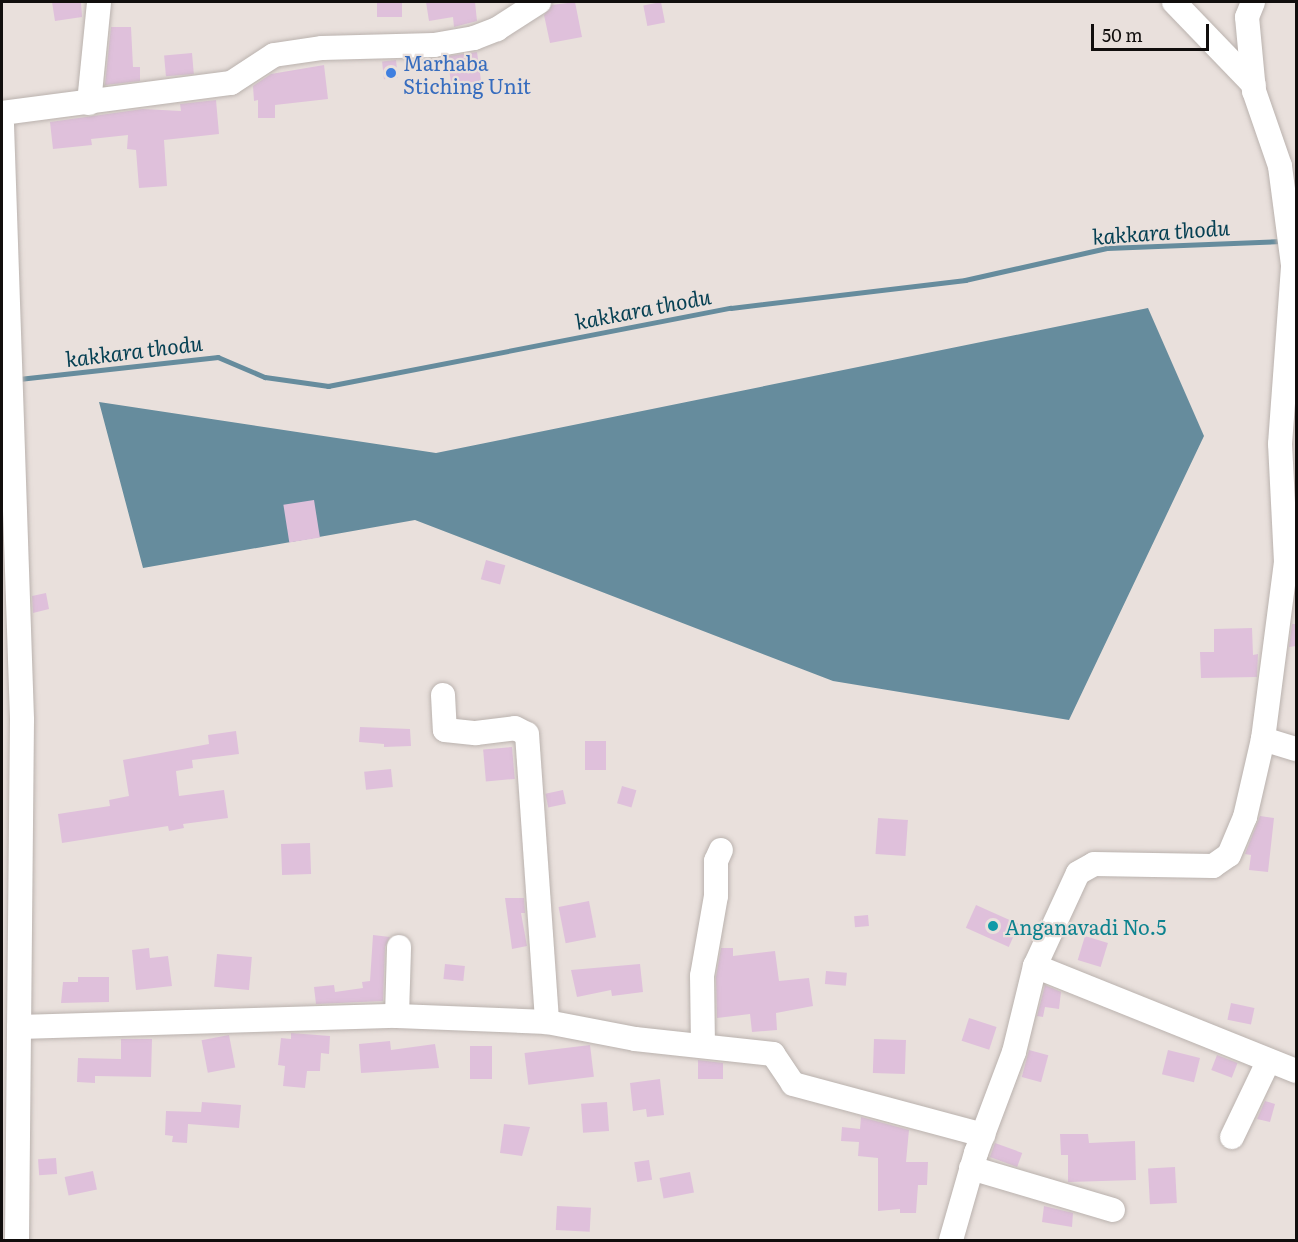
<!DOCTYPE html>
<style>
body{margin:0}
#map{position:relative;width:1298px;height:1242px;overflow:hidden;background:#e9e0dc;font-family:Literata,serif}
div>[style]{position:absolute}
.water>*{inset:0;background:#668c9d}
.stream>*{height:4.5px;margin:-2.25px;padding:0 2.25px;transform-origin:2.25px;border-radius:2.25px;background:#668c9d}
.building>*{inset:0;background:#dfc0db;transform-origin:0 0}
.roads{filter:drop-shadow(0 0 2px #bab2ae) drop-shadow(0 0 2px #bab2ae)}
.minor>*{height:24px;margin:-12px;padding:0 12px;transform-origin:12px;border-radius:12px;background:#fff}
.dots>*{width:16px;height:16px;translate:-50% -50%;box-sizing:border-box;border:3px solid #e9e0dc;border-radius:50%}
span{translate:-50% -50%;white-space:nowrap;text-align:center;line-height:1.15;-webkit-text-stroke:4.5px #e9e0dc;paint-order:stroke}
.shop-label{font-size:20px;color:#366cbe}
.left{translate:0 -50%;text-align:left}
.culture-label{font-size:20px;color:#0d838f}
.water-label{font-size:21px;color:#064053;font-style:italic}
.frame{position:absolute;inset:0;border:3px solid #110e0d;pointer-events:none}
.scale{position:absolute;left:1091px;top:24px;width:118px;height:27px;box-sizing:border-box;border:3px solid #110e0d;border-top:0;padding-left:8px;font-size:18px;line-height:21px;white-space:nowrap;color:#110e0d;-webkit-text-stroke:4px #e9e0dc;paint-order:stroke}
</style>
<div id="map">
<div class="water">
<i style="clip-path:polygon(1148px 308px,1204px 436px,1069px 720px,833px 681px,415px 520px,143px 568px,99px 402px,436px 453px)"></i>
</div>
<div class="stream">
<i style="left:19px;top:379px;width:200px;rotate:-6.3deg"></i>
<i style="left:218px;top:357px;width:51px;rotate:23.1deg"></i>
<i style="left:265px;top:377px;width:64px;rotate:8.1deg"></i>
<i style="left:328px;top:386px;width:410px;rotate:-11deg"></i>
<i style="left:731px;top:308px;width:236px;rotate:-6.8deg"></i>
<i style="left:965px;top:280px;width:146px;rotate:-12.7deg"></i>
<i style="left:1107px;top:248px;width:175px;rotate:-2.3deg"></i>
</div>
<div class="building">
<i style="clip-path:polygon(52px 2px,81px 2px,82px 17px,55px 21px)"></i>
<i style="left:377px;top:2px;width:25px;height:15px"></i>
<i style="clip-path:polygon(426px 2px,475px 2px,477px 21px,454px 27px,453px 17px,429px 21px)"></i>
<i style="clip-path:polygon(575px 2px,582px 37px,550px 43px,544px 15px,552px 5px)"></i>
<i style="left:661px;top:2px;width:21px;height:18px;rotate:79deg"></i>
<i style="clip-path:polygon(111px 27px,131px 27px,133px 67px,140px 67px,140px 81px,105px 85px)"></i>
<i style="left:477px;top:52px;width:29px;height:30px;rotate:82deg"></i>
<i style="left:192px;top:53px;width:21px;height:28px;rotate:85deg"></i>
<i style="left:396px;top:60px;width:18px;height:14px;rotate:84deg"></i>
<i style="clip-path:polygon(324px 65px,328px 99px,275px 105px,275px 118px,258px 118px,258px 100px,254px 101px,253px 86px,271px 74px)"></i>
<i style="clip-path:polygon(216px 100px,219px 134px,164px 140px,167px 186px,139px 188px,136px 150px,127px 149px,128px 135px,91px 139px,92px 145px,53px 149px,50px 122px,143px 109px,181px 111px,180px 104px)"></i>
<i style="left:314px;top:500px;width:38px;height:31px;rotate:81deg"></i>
<i style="left:486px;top:560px;width:20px;height:20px;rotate:15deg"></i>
<i style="clip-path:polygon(46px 593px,49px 609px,33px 613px,32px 596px)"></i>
<i style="clip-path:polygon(1292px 624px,1296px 624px,1296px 646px,1289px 647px)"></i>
<i style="clip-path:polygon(1252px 628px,1253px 655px,1258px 654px,1257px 677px,1201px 678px,1200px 652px,1214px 652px,1214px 629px)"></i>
<i style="clip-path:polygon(360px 727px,410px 729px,411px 746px,384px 747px,384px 744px,359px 742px)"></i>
<i style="clip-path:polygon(236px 731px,239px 754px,192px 760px,193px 768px,176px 771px,179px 796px,224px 790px,228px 818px,183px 824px,184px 828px,169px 831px,168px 826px,62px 843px,58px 814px,110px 806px,109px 800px,129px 796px,123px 760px,209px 744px,208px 735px)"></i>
<i style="left:585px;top:741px;width:21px;height:29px"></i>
<i style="left:512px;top:747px;width:32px;height:29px;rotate:85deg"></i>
<i style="left:391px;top:769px;width:18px;height:27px;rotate:84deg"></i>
<i style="left:622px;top:786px;width:15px;height:18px;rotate:16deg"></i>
<i style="left:563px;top:790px;width:14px;height:18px;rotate:78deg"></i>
<i style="clip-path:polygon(1260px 816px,1274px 818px,1268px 872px,1249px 870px,1251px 855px,1245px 854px)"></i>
<i style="left:878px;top:818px;width:30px;height:36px;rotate:4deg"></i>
<i style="left:310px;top:843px;width:31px;height:29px;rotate:88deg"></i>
<i style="clip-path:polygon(505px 898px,524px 898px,525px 913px,521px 913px,527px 946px,512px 949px)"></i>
<i style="left:589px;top:901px;width:37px;height:31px;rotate:79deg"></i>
<i style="left:976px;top:905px;width:47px;height:25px;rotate:24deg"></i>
<i style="left:868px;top:915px;width:11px;height:14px;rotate:85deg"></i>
<i style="clip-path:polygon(373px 935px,390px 937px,385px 947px,383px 1001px,316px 1004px,314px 987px,334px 985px,335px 992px,363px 988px,362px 982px,370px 981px)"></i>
<i style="left:1085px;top:936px;width:24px;height:25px;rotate:17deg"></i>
<i style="clip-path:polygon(149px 948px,150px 958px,168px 956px,172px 986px,136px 990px,132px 950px)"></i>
<i style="clip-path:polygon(721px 948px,733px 948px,733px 956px,775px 951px,779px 981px,809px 978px,813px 1006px,776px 1013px,777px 1030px,752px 1032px,750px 1014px,717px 1018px,716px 977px)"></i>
<i style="left:217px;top:954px;width:35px;height:33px;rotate:5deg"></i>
<i style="left:445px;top:964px;width:20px;height:15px;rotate:6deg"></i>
<i style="clip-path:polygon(640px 964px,643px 992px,612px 996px,611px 990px,577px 997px,571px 970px)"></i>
<i style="left:826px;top:971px;width:21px;height:13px;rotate:5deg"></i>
<i style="clip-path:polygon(78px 977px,109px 977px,109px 1002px,61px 1003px,63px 982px,78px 982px)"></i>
<i style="clip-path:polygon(1045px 985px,1061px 992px,1059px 1009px,1045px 1007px,1043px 1017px,1037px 1016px)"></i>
<i style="left:1231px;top:1003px;width:24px;height:17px;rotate:12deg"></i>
<i style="left:969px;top:1018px;width:29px;height:24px;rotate:18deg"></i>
<i style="clip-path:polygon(291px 1033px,330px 1036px,329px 1054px,321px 1053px,320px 1071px,307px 1071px,305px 1088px,283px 1086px,285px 1066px,278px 1065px,281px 1038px,291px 1039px)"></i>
<i style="left:229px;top:1035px;width:33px;height:28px;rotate:79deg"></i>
<i style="clip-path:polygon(121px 1039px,152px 1039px,151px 1077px,95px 1076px,95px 1083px,77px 1082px,78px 1058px,121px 1059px)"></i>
<i style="left:874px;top:1039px;width:32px;height:34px;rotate:2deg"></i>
<i style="clip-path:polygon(390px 1041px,391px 1050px,435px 1044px,439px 1068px,361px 1073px,359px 1044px)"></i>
<i style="left:590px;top:1045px;width:32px;height:66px;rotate:83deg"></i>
<i style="left:492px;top:1046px;width:33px;height:22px;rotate:90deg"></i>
<i style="left:1029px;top:1050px;width:20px;height:28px;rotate:15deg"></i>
<i style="left:1168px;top:1050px;width:33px;height:25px;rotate:14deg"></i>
<i style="left:1217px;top:1055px;width:22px;height:16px;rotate:21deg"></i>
<i style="clip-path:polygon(698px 1060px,723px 1063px,723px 1079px,698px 1079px)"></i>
<i style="clip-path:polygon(660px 1079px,664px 1115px,647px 1117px,646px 1109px,633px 1111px,630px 1083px)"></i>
<i style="clip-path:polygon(1265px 1101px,1275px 1104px,1270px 1122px,1257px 1119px)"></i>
<i style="clip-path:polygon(202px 1102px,241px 1105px,239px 1128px,188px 1124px,187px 1143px,172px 1142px,173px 1136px,165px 1135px,166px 1111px,201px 1112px)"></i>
<i style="left:607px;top:1102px;width:29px;height:26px;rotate:86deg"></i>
<i style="clip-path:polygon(861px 1117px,909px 1130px,906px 1162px,928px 1162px,927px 1185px,918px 1185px,916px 1213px,900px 1213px,900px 1209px,878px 1211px,878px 1158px,858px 1156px,859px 1142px,841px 1141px,842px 1127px,860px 1129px)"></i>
<i style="clip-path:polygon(504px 1124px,530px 1127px,522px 1156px,500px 1153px)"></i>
<i style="clip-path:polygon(1060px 1134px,1088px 1134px,1089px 1143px,1135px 1141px,1136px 1180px,1068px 1182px,1068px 1155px,1061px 1155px)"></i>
<i style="left:995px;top:1143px;width:29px;height:15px;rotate:20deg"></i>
<i style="left:56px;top:1158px;width:16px;height:18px;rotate:86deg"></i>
<i style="left:649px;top:1160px;width:20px;height:15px;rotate:81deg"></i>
<i style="left:1175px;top:1167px;width:36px;height:27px;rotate:87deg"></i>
<i style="left:93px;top:1171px;width:19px;height:29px;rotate:78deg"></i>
<i style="left:690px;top:1172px;width:21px;height:31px;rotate:79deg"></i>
<i style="left:557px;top:1206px;width:34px;height:24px;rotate:3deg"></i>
<i style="clip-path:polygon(1044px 1206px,1073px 1213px,1072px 1227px,1042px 1222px)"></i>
</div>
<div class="roads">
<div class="minor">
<i style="left:1174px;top:2px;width:115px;rotate:46.1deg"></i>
<i style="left:89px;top:103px;width:101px;rotate:-84.3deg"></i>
<i style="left:2px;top:113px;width:231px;rotate:-7.5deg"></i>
<i style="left:231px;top:83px;width:51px;rotate:-33.1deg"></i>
<i style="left:274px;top:55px;width:49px;rotate:-8.3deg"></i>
<i style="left:322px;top:48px;width:112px;rotate:-1.5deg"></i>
<i style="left:434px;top:45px;width:41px;rotate:-9.9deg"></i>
<i style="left:474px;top:38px;width:25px;rotate:-21deg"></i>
<i style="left:497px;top:29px;width:50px;rotate:-32.7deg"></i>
<i style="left:2px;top:125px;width:595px;rotate:88.07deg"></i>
<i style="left:22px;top:720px;width:520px;rotate:90.55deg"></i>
<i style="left:443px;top:695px;width:35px;rotate:87deg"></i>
<i style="left:445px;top:730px;width:31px;rotate:6deg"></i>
<i style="left:476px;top:733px;width:39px;rotate:-7deg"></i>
<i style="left:515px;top:728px;width:13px;rotate:27deg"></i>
<i style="left:527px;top:734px;width:289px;rotate:86deg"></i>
<i style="left:1263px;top:739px;width:34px;rotate:17deg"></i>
<i style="left:1035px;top:966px;width:281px;rotate:21.9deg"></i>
<i style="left:397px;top:1016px;width:69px;rotate:-88.3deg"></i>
<i style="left:19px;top:1027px;width:378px;rotate:-1.7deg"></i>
<i style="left:397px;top:1016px;width:150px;rotate:2.3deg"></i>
<i style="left:547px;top:1022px;width:90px;rotate:10.9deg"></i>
<i style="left:635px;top:1039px;width:139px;rotate:6.2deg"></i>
<i style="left:773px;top:1054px;width:36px;rotate:56deg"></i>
<i style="left:793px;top:1084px;width:197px;rotate:15deg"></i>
<i style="left:703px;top:1046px;width:70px;rotate:-90.8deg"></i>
<i style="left:702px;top:976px;width:81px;rotate:-80.1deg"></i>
<i style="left:716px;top:896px;width:35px;rotate:-90deg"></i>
<i style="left:716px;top:861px;width:12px;rotate:-66deg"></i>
<i style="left:1232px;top:1137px;width:83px;rotate:-64.4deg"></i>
<i style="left:971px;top:1168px;width:148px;rotate:16.5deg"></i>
<i style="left:951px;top:1240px;width:91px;rotate:-74deg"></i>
<i style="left:976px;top:1153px;width:108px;rotate:-69.4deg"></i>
<i style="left:1014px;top:1052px;width:89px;rotate:-76.3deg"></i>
<i style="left:1035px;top:966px;width:102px;rotate:-65.2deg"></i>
<i style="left:1078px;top:873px;width:18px;rotate:-29deg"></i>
<i style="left:1094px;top:864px;width:119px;rotate:1deg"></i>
<i style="left:1213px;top:866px;width:19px;rotate:-35deg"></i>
<i style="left:1229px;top:855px;width:41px;rotate:-67.2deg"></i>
<i style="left:1245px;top:817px;width:80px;rotate:-77deg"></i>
<i style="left:1263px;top:739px;width:178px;rotate:-82.6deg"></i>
<i style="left:1286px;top:562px;width:118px;rotate:-92.9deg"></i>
<i style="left:1280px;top:444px;width:179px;rotate:-85.8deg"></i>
<i style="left:1293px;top:265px;width:100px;rotate:-97.5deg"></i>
<i style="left:1280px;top:166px;width:79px;rotate:-109.1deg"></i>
<i style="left:1254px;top:91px;width:74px;rotate:-95.4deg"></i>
<i style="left:1247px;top:17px;width:16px;rotate:-68deg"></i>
</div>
</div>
<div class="dots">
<i style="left:391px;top:73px;background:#3f7fe0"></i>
<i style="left:993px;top:926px;background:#0f9aa8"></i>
</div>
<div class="shop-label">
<span class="left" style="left:403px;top:74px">Marhaba<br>Stiching Unit</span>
</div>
<div class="culture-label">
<span class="left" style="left:1005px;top:926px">Anganavadi No.5</span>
</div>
<div class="water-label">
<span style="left:1161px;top:231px;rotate:-4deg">kakkara thodu</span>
<span style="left:643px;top:308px;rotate:-11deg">kakkara thodu</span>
<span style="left:134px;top:350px;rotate:-7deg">kakkara thodu</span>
</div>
<div class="frame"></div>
<div class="scale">50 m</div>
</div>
